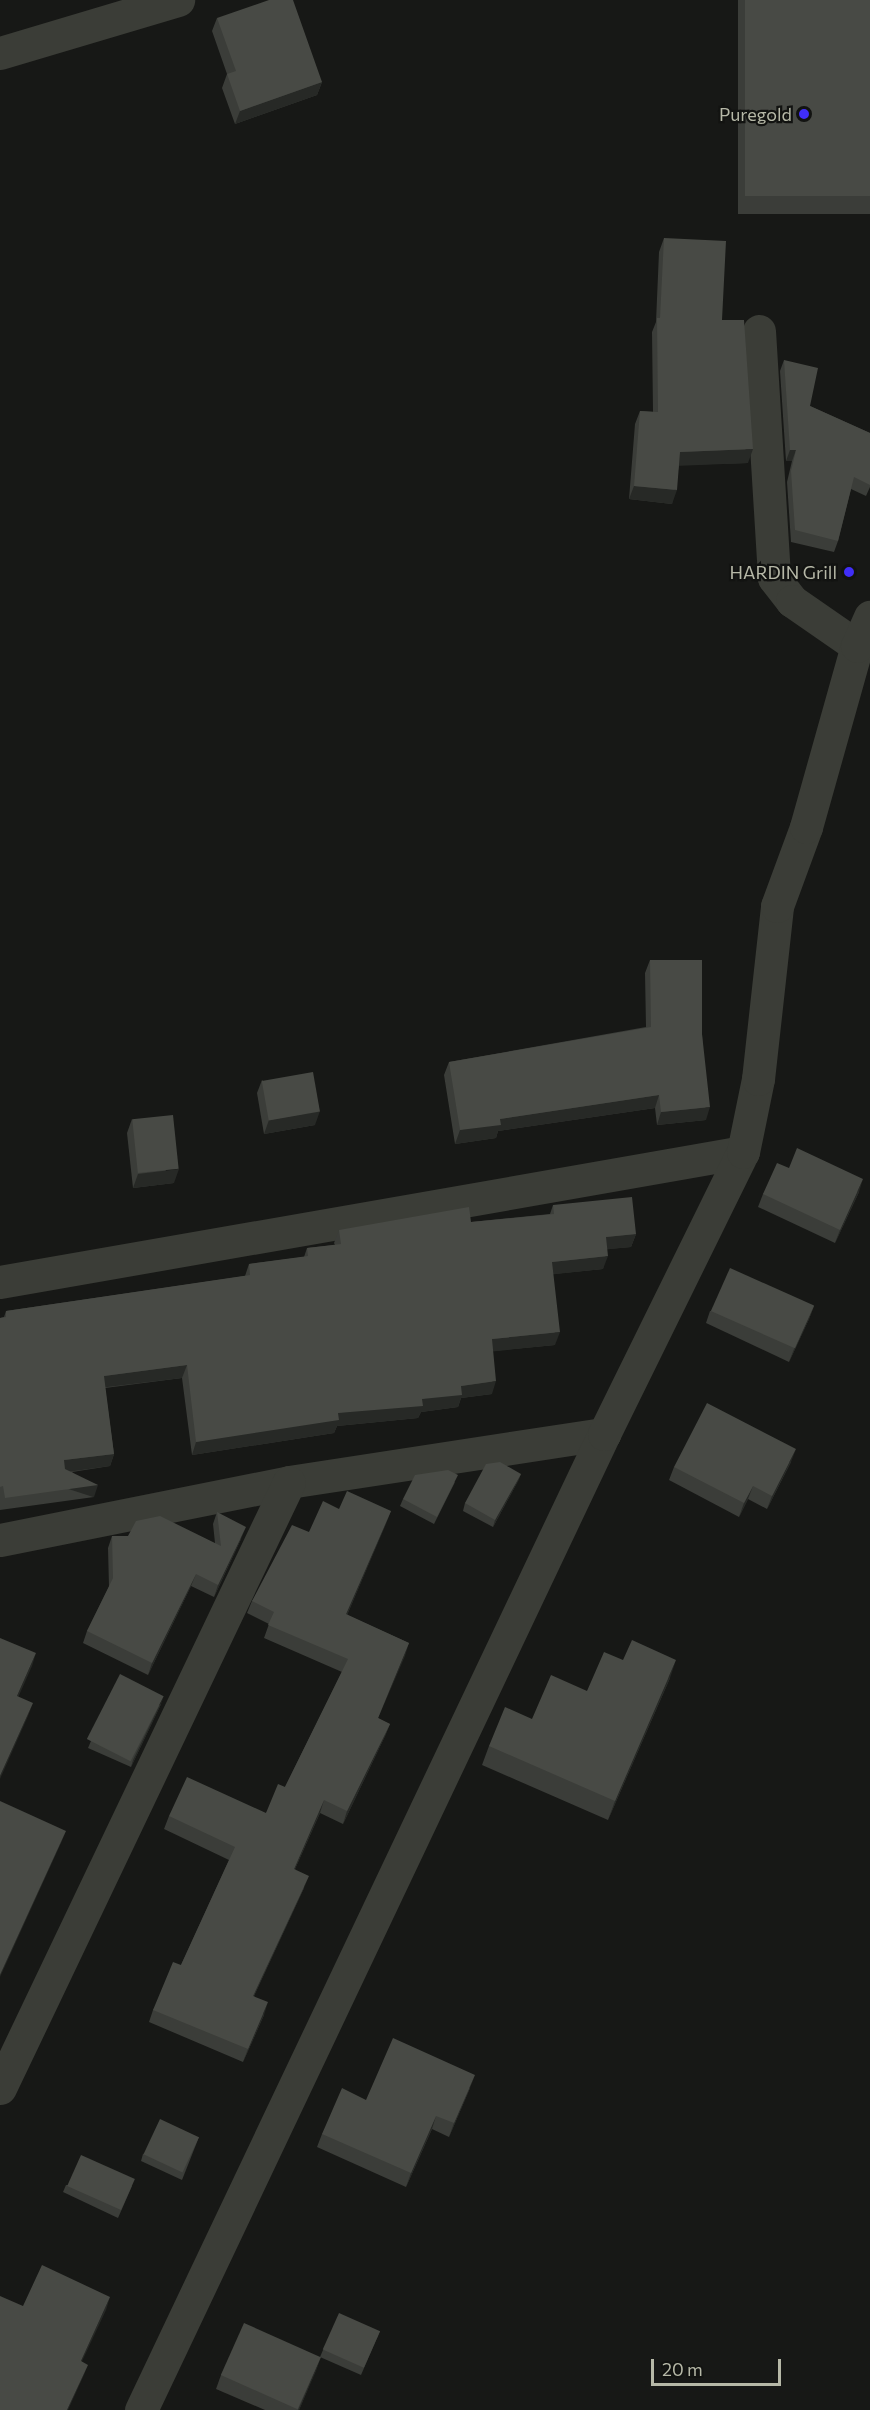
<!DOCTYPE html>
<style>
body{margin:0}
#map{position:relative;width:870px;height:2410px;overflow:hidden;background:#171816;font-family:Commissioner,sans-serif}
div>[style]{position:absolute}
.minor>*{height:33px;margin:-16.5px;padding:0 16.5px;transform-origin:16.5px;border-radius:16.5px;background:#3b3d37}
.wall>*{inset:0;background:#3b3d39;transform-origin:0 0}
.shaded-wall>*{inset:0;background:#272926;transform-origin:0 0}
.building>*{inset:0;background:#484a45;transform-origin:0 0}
.dots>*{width:16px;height:16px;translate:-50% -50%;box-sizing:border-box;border:3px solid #121311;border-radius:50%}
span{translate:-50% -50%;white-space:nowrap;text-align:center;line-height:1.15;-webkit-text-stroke:4.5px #121311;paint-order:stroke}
.poi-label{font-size:18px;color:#b6b8a7}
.right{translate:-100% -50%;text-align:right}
.scale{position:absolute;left:651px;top:2359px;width:130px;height:27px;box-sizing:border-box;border:3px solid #b6b8a7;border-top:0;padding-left:8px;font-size:18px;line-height:21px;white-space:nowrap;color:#b6b8a7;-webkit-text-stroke:4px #121311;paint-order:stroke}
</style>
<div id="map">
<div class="minor">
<i style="left:0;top:53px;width:186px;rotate:-16.6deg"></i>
<i style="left:759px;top:331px;width:247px;rotate:86.5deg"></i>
<i style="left:774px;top:578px;width:29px;rotate:52deg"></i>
<i style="left:792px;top:601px;width:79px;rotate:34.7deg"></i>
<i style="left:0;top:1282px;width:754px;rotate:-9.92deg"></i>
<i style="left:0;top:1540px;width:295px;rotate:-11.3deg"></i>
<i style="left:289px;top:1482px;width:319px;rotate:-8.7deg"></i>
<i style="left:0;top:2088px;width:671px;rotate:-64.5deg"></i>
<i style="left:141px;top:2410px;width:1080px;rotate:-64.62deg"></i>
<i style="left:604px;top:1434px;width:314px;rotate:-63.8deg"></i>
<i style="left:743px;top:1152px;width:75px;rotate:-78.4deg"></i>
<i style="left:758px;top:1079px;width:174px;rotate:-83.7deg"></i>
<i style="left:777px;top:906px;width:84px;rotate:-69.8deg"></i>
<i style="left:806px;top:827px;width:188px;rotate:-74.3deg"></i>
<i style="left:857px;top:646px;width:32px;rotate:-66deg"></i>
</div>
<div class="wall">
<i style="left:738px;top:0;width:132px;height:214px"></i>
<i style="clip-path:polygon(217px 18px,322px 82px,317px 95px,235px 124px,222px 88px,227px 74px,212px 31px)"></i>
<i style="clip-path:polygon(664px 238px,722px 320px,748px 463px,679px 465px,672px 504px,629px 499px,635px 424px,640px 411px,653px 412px,652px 332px,656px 322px,659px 252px)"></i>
<i style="clip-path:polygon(784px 360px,810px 406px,870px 433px,870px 487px,866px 496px,851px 489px,838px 541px,834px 552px,791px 542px,787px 482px,792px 461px,786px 461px,780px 371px)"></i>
<i style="clip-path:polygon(650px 960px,702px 1034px,706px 1120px,657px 1125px,655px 1108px,498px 1131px,496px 1138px,455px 1144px,444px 1075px,449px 1062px,646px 1027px,645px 973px)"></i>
<i style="clip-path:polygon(262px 1080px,315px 1125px,264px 1134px,257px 1093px)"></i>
<i style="clip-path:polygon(132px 1119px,174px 1183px,133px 1188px,127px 1133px)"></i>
<i style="clip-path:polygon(789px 1168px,859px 1192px,835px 1243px,758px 1207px,763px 1194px)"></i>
<i style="clip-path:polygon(553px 1205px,636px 1234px,631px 1247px,607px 1249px,603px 1269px,553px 1274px,555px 1345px,493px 1351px,492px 1394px,461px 1398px,458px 1407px,421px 1412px,418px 1418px,337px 1426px,334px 1433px,192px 1455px,182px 1378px,105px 1388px,114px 1454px,110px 1466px,72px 1472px,94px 1497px,0 1510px,0 1318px,4px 1317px,6px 1311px,245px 1276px,249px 1264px,304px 1257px,307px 1248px,335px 1245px,334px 1243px,339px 1230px,471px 1222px,550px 1214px)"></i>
<i style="clip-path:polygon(814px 1306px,809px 1319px,789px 1362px,706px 1323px,710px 1311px)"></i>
<i style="clip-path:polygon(791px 1462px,767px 1509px,748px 1499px,739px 1517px,669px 1480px,674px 1467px)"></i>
<i style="clip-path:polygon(521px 1474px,518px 1481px,493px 1527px,463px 1511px,465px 1503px)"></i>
<i style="clip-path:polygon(455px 1482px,434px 1524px,400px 1506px,403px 1499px)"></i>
<i style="clip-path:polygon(339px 1509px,391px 1511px,347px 1615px,409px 1643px,378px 1718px,390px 1724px,385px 1736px,343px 1824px,320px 1813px,295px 1869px,304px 1888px,254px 1996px,264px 2015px,243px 2062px,149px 2022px,153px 2010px,181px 1965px,229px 1860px,164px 1829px,169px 1816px,266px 1813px,285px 1787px,342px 1672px,264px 1638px,269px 1624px,247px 1613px,252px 1601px,309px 1532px)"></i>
<i style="clip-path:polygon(217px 1512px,241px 1539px,214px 1597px,191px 1586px,148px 1675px,83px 1643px,87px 1631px,109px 1587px,108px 1548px,112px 1536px,215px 1543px,213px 1524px)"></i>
<i style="clip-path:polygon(623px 1660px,670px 1678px,608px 1820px,482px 1765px,489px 1746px,532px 1719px,587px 1691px)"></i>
<i style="clip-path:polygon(161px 1704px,131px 1767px,88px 1748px,91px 1741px)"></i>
<i style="clip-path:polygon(470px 2088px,449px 2137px,432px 2129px,406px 2187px,317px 2147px,322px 2134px,366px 2100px)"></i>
<i style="clip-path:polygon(199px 2137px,182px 2180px,141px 2161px,143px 2154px)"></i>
<i style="clip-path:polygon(66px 2185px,132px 2186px,118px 2218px,63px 2192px)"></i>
<i style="clip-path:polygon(380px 2331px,361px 2375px,320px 2357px,323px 2350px)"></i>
<i style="clip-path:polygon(321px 2357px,299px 2410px,265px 2410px,216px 2389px,221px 2375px)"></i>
</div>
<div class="shaded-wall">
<i style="clip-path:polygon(322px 82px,317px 95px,235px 124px,240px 111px)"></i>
<i style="clip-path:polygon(753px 449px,748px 463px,675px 466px,680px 452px)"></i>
<i style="clip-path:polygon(790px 450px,796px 450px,792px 461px,786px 461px)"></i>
<i style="clip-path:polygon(634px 486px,677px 490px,672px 504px,629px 499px)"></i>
<i style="clip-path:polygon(659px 1095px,655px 1108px,498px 1131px,496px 1138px,455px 1144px,460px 1130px,500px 1119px)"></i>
<i style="clip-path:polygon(710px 1107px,706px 1120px,657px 1125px,661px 1112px)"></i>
<i style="clip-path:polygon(320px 1111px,315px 1125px,264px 1134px,269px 1120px)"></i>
<i style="clip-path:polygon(179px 1169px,174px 1183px,133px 1188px,138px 1174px)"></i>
<i style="clip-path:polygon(863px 1179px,859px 1192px,835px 1243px,840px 1230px)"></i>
<i style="clip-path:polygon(636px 1234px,631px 1247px,601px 1250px,606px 1237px)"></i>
<i style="clip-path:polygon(608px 1256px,603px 1269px,547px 1275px,552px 1262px)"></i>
<i style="clip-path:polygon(814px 1306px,809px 1319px,789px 1362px,794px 1349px)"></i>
<i style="clip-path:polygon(560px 1332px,555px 1345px,487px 1352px,492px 1339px)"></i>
<i style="clip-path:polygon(187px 1365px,182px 1378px,99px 1388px,104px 1376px)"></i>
<i style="clip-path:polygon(496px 1381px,492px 1394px,461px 1398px,458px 1407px,421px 1412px,418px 1418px,337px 1426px,334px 1433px,192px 1455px,196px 1442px,338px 1413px,422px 1399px,461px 1386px)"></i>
<i style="clip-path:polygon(796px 1449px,791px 1462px,767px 1509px,772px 1496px)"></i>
<i style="clip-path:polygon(114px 1454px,110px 1466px,60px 1473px,64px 1460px)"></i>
<i style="clip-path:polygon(521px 1474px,518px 1481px,493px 1527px,495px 1520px)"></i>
<i style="left:98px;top:1485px;width:13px;height:94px;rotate:108deg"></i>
<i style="clip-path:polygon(753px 1486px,748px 1499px,739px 1517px,744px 1503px)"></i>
<i style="clip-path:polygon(391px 1511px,386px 1524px,342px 1627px,346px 1614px)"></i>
<i style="clip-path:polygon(246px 1527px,241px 1539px,214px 1597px,218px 1585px)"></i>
<i style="clip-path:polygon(196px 1574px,191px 1586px,148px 1675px,152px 1663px)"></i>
<i style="clip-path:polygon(409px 1643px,405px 1656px,373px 1730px,378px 1718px)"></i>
<i style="clip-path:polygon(36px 1653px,32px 1666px,13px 1709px,17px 1696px)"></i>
<i style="clip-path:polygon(676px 1660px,670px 1678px,608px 1820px,615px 1801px)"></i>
<i style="clip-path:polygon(164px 1696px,161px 1704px,131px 1767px,133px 1760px)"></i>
<i style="clip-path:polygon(33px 1703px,28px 1716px,0 1779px,0 1776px)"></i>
<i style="clip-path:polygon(390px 1724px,385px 1736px,343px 1824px,347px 1811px)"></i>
<i style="clip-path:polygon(324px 1800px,320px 1813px,289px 1882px,294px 1869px)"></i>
<i style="clip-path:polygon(66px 1831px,61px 1843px,0 1977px,0 1975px)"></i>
<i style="clip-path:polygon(309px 1876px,304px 1888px,248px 2008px,253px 1996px)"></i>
<i style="clip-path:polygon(268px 2002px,264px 2015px,243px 2062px,248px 2049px)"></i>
<i style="clip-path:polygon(475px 2075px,470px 2088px,449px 2137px,454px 2123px)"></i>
<i style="clip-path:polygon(436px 2116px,432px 2129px,406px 2187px,411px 2173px)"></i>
<i style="clip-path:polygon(110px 2297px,106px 2310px,76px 2374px,81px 2361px)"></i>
<i style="clip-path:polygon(321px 2357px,316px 2371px,299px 2410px,298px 2410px)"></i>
<i style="clip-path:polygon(88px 2365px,83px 2377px,68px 2410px,67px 2410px)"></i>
</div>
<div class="building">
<i style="clip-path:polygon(269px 0,293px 0,322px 82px,240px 111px,227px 74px,236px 71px,217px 18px)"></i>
<i style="left:745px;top:0;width:125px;height:196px"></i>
<i style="clip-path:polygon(664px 238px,726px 241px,722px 320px,744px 320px,753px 449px,680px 452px,677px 490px,634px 486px,640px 411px,658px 412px,657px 318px,660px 318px)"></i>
<i style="clip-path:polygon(784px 360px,818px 368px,810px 406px,870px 433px,870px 485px,854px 477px,838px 541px,795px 530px,791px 471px,796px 450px,790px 450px)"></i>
<i style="clip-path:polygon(650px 960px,702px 960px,702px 1034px,710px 1107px,661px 1112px,659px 1095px,500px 1119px,501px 1125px,460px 1130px,449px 1062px,651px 1027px)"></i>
<i style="left:313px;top:1072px;width:40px;height:52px;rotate:80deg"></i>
<i style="left:173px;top:1115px;width:54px;height:41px;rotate:84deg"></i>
<i style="clip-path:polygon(797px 1148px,863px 1179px,840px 1230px,763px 1194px,777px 1163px,789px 1168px)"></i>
<i style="clip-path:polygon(632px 1197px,636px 1234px,606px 1237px,608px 1256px,552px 1262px,560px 1332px,492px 1339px,496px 1381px,461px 1386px,462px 1395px,422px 1399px,423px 1406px,338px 1413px,339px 1420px,196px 1442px,187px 1365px,104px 1376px,114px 1454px,64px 1460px,65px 1469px,98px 1485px,5px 1498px,3px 1486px,0 1487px,0 1318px,6px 1317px,6px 1311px,250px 1275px,249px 1264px,308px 1256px,307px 1248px,341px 1244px,339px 1230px,469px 1207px,471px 1222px,554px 1214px,553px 1205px)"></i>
<i style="left:730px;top:1268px;width:92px;height:47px;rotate:24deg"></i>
<i style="clip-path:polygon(707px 1403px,796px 1449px,772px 1496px,753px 1486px,744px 1503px,674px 1467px)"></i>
<i style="clip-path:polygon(500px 1462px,521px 1474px,495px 1520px,465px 1503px,486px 1464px)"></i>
<i style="clip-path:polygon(448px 1470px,458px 1475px,437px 1517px,403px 1499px,415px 1475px)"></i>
<i style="clip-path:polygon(347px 1491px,391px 1511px,346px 1614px,409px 1643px,378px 1718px,390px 1724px,347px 1811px,324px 1800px,294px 1869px,309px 1876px,253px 1996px,268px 2002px,248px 2049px,153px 2010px,173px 1962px,181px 1965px,235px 1847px,169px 1816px,187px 1777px,266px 1813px,278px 1784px,285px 1787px,348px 1659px,268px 1625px,274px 1612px,252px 1601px,292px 1525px,309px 1532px,323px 1501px,339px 1509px)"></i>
<i style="clip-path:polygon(217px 1512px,246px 1527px,218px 1585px,196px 1574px,152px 1663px,87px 1631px,113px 1578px,112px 1536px,128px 1536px,136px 1521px,160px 1516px,221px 1546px)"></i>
<i style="clip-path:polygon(0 1638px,36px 1653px,17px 1696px,33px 1703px,0 1776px)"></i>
<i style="clip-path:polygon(632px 1640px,676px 1660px,615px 1801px,489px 1746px,505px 1707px,532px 1719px,551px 1675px,587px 1691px,604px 1652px,623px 1660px)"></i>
<i style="left:120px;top:1674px;width:49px;height:73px;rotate:27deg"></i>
<i style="clip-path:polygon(0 1801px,66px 1831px,0 1975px)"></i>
<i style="clip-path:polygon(393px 2038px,475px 2075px,454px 2123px,436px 2116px,411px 2173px,322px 2134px,342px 2088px,366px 2100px)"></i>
<i style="left:160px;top:2119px;width:43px;height:39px;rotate:25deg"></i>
<i style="left:81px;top:2155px;width:59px;height:34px;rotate:24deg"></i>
<i style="clip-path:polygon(42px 2265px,110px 2297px,81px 2361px,88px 2365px,67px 2410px,0 2410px,0 2296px,23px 2306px)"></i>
<i style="left:339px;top:2313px;width:45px;height:40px;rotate:24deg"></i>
<i style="left:244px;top:2323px;width:84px;height:57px;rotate:24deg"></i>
</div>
<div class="dots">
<i style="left:804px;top:114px;background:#402ef8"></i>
<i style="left:849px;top:572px;background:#402ef8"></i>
</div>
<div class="poi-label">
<span class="right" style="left:792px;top:114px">Puregold</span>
<span class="right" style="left:837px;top:572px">HARDIN Grill</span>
</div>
<div class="scale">20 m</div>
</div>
